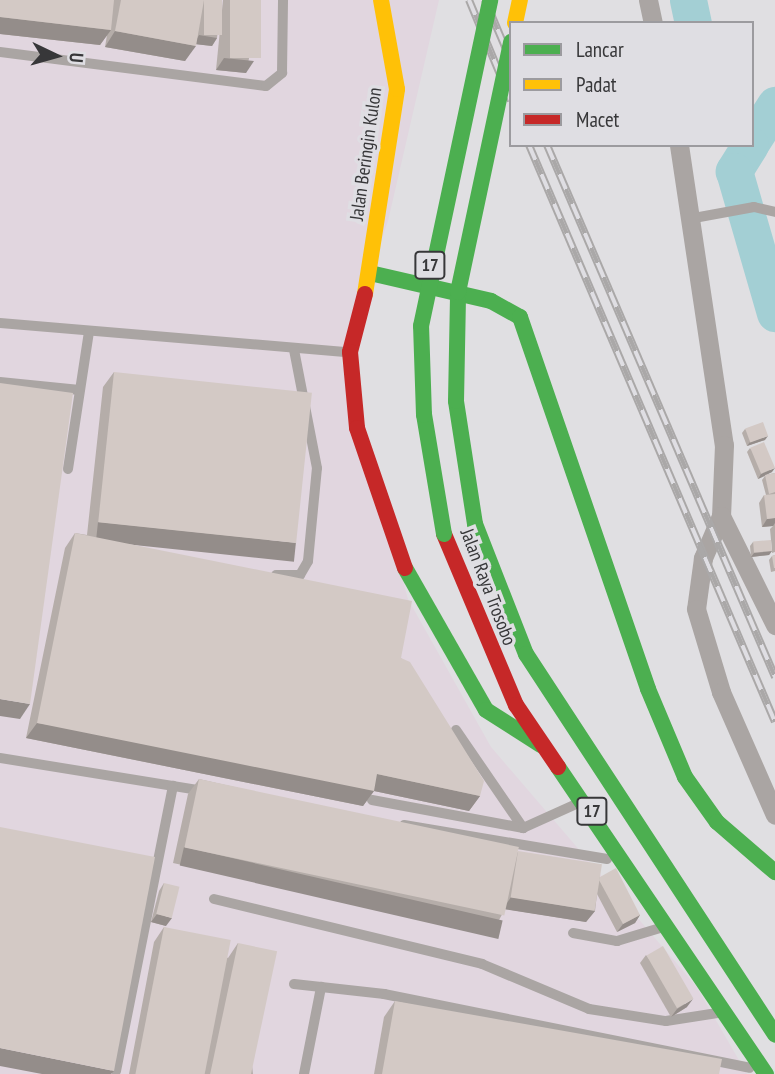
<!DOCTYPE html>
<style>
body{margin:0}
#map{position:relative;width:775px;height:1074px;overflow:hidden;background:#e0dfe2;font-family:"PT Sans Narrow",sans-serif}
div>[style]{position:absolute}
.industrial>*{inset:0;background:#e1d6df}
.river>*{height:37px;margin:-18.5px;padding:0 18.5px;transform-origin:18.5px;border-radius:18.5px;background:#a3cfd4}
.lane>*{height:10px;margin:-5px;padding:0 5px;transform-origin:5px;border-radius:5px;background:#aaa5a3}
.street>*{height:19px;margin:-9.5px;padding:0 9.5px;transform-origin:9.5px;border-radius:9.5px;background:#aaa5a3}
.fast>*{height:16px;margin:-8px;padding:0 8px;transform-origin:8px;border-radius:8px;background:#4caf50}
.slow>*{height:16px;margin:-8px;padding:0 8px;transform-origin:8px;border-radius:8px;background:#ffc107}
.jam>*{height:16px;margin:-8px;padding:0 8px;transform-origin:8px;border-radius:8px;background:#c62828}
.rail>*{height:8px;margin-top:-4px;transform-origin:0;background:repeating-linear-gradient(90deg,#dfdee3 0 16px,#aaa8a8 0 32px);box-sizing:border-box;border-block:2px solid #aaa8a8}
.fast-bridge>*{height:16px;margin:-8px;padding:0 8px;transform-origin:8px;border-radius:8px;background:#4caf50}
.wall>*{inset:0;background:#b5ada9}
.shaded-wall>*{inset:0;background:#948d8a;transform-origin:0 0}
.building>*{inset:0;background:#d3c9c5;transform-origin:0 0}
span{translate:-50% -50%;white-space:nowrap;text-align:center;line-height:1.15;-webkit-text-stroke:7px #dfdee3;paint-order:stroke}
.shield-label span{padding:2px 5px;background:#dfdee3;border:2px solid;border-radius:5px;-webkit-text-stroke-width:0}
.shield-label{font-size:18px;color:#373739;font-weight:700}
.street-label{font-size:19px;color:#373739}
.legend{position:absolute;left:509px;top:21px;width:245px;height:126px;box-sizing:border-box;background:#dfdee3;border:2px solid #9c9b9f;margin:0;padding:9px 12px;list-style:none;font-size:21px;color:#373739}
.legend li{display:flex;align-items:center;gap:14px;height:35px}
.legend b{width:35px;border:2px solid #9c9b9f}
.north{position:absolute;left:21px;top:21px;width:70px;height:70px;-webkit-text-stroke:5px #dfdee3;paint-order:stroke;rotate:95deg;font-size:19px;font-weight:700;line-height:28px;text-align:center;color:#373739}
.north::after{content:'';display:block;margin:auto;width:24px;height:32px;background:#373739;clip-path:polygon(50% 0,100% 100%,50% 72%,0 100%)}
</style>
<div id="map">
<div class="industrial">
<i style="clip-path:polygon(0 0,439px 0,388px 221px,341px 360px,408px 599px,491px 747px,696px 986px,747px 1074px,0 1074px)"></i>
</div>
<div class="river">
<i style="left:688px;top:0;width:24px;rotate:78deg"></i>
<i style="left:752px;top:141px;width:43px;rotate:-57.4deg"></i>
<i style="left:750px;top:145px;width:31px;rotate:122deg"></i>
<i style="left:734px;top:171px;width:148px;rotate:73.9deg"></i>
</div>
<div class="lane">
<i style="left:0;top:52px;width:268px;rotate:7.3deg"></i>
<i style="left:266px;top:86px;width:21px;rotate:-39deg"></i>
<i style="left:282px;top:73px;width:73px;rotate:-89.2deg"></i>
<i style="left:694px;top:218px;width:61px;rotate:-10.4deg"></i>
<i style="left:754px;top:207px;width:22px;rotate:13deg"></i>
<i style="left:0;top:323px;width:349px;rotate:4.8deg"></i>
<i style="left:0;top:382px;width:80px;rotate:5.7deg"></i>
<i style="left:68px;top:469px;width:139px;rotate:-81.3deg"></i>
<i style="left:276px;top:575px;width:24px"></i>
<i style="left:300px;top:575px;width:16px;rotate:-60deg"></i>
<i style="left:308px;top:561px;width:93px;rotate:-84.5deg"></i>
<i style="left:317px;top:468px;width:120px;rotate:-101deg"></i>
<i style="left:456px;top:730px;width:119px;rotate:55.6deg"></i>
<i style="left:0;top:758px;width:206px;rotate:9.2deg"></i>
<i style="left:372px;top:800px;width:154px;rotate:10.5deg"></i>
<i style="left:523px;top:828px;width:56px;rotate:-24.3deg"></i>
<i style="left:404px;top:825px;width:206px;rotate:9.5deg"></i>
<i style="left:214px;top:899px;width:276px;rotate:13.6deg"></i>
<i style="left:482px;top:964px;width:116px;rotate:22.8deg"></i>
<i style="left:589px;top:1009px;width:78px;rotate:8.9deg"></i>
<i style="left:666px;top:1021px;width:52px;rotate:-8.9deg"></i>
<i style="left:573px;top:933px;width:45px;rotate:10.3deg"></i>
<i style="left:617px;top:941px;width:45px;rotate:-16.8deg"></i>
<i style="left:294px;top:984px;width:91px;rotate:6.3deg"></i>
<i style="left:384px;top:994px;width:373px;rotate:11.4deg"></i>
<i style="left:116px;top:1071px;width:291px;rotate:-78.7deg"></i>
<i style="left:304px;top:1074px;width:89px;rotate:-78.9deg"></i>
</div>
<div class="street">
<i style="left:648px;top:0;width:24px;rotate:78deg"></i>
<i style="left:679px;top:145px;width:303px;rotate:81.5deg"></i>
<i style="left:724px;top:445px;width:71px;rotate:92.4deg"></i>
<i style="left:721px;top:516px;width:46px;rotate:113.2deg"></i>
<i style="left:703px;top:558px;width:51px;rotate:97.8deg"></i>
<i style="left:696px;top:609px;width:87px;rotate:73.2deg"></i>
<i style="left:721px;top:692px;width:134px;rotate:66.3deg"></i>
<i style="left:721px;top:516px;width:122px;rotate:63.6deg"></i>
</div>
<div class="fast">
<i style="left:370px;top:273px;width:124px;rotate:13deg"></i>
<i style="left:491px;top:301px;width:33px;rotate:29deg"></i>
<i style="left:520px;top:317px;width:393px;rotate:71deg"></i>
<i style="left:648px;top:689px;width:95px;rotate:67.2deg"></i>
<i style="left:685px;top:777px;width:55px;rotate:54.6deg"></i>
<i style="left:717px;top:822px;width:77px;rotate:40.8deg"></i>
<i style="left:475px;top:524px;width:140px;rotate:68.6deg"></i>
<i style="left:526px;top:654px;width:455px;rotate:56.8deg"></i>
<i style="left:405px;top:568px;width:163px;rotate:60.3deg"></i>
<i style="left:486px;top:710px;width:65px;rotate:32.5deg"></i>
<i style="left:558px;top:767px;width:371px;rotate:55.9deg"></i>
</div>
<div class="slow">
<i style="left:515px;top:23px;width:24px;rotate:-78deg"></i>
<i style="left:365px;top:294px;width:207px;rotate:-81.1deg"></i>
<i style="left:397px;top:89px;width:90px;rotate:-100.2deg"></i>
</div>
<div class="jam">
<i style="left:365px;top:294px;width:60px;rotate:104.5deg"></i>
<i style="left:350px;top:352px;width:76px;rotate:84.7deg"></i>
<i style="left:357px;top:428px;width:148px;rotate:71.1deg"></i>
<i style="left:444px;top:534px;width:186px;rotate:67.2deg"></i>
<i style="left:516px;top:705px;width:75px;rotate:55.9deg"></i>
</div>
<div class="rail">
<i style="left:469px;top:0;width:109px;rotate:67.4deg"></i>
<i style="left:485px;top:0;width:66px;rotate:66.9deg"></i>
<i style="left:529px;top:145px;width:627px;rotate:66.91deg"></i>
<i style="left:547px;top:145px;width:579px;rotate:66.8deg"></i>
</div>
<div class="fast-bridge">
<i style="left:475px;top:524px;width:124px;rotate:-98.8deg"></i>
<i style="left:456px;top:401px;width:109px;rotate:-88.9deg"></i>
<i style="left:458px;top:292px;width:256px;rotate:-78deg"></i>
<i style="left:444px;top:534px;width:121px;rotate:-99.5deg"></i>
<i style="left:424px;top:415px;width:89px;rotate:-91.9deg"></i>
<i style="left:421px;top:326px;width:333px;rotate:-78deg"></i>
</div>
<div class="wall">
<i style="clip-path:polygon(0 0,222px 0,217px 38px,212px 46px,196px 44px,185px 61px,105px 47px,107px 35px,100px 45px,0 34px)"></i>
<i style="clip-path:polygon(223px 0,261px 0,246px 73px,216px 70px)"></i>
<i style="clip-path:polygon(114px 372px,285px 559px,114px 540px,401px 658px,480px 796px,469px 811px,374px 791px,363px 806px,26px 738px,65px 548px,75px 533px,87px 535px,103px 387px)"></i>
<i style="clip-path:polygon(745px 429px,765px 440px,747px 446px,742px 433px)"></i>
<i style="clip-path:polygon(750px 448px,772px 472px,765px 475px,775px 473px,775px 552px,772px 553px,772px 551px,769px 555px,751px 557px,750px 546px,753px 542px,772px 550px,770px 529px,773px 526px,762px 527px,759px 503px,764px 495px,766px 495px,762px 480px,765px 476px,758px 479px,747px 452px)"></i>
<i style="clip-path:polygon(775px 555px,775px 571px,771px 572px,769px 560px,772px 556px)"></i>
<i style="clip-path:polygon(199px 779px,517px 852px,600px 877px,640px 915px,635px 923px,617px 932px,597px 894px,595px 911px,586px 922px,505px 909px,492px 933px,173px 863px,188px 794px)"></i>
<i style="clip-path:polygon(164px 883px,166px 926px,151px 922px,159px 891px)"></i>
<i style="clip-path:polygon(164px 927px,228px 958px,238px 943px,253px 1074px,129px 1074px,154px 942px)"></i>
<i style="clip-path:polygon(646px 955px,687px 1007px,671px 1017px,640px 963px)"></i>
<i style="clip-path:polygon(395px 1001px,719px 1074px,374px 1074px,384px 1017px)"></i>
</div>
<div class="shaded-wall">
<i style="clip-path:polygon(0 17px,111px 30px,100px 45px,0 34px)"></i>
<i style="clip-path:polygon(115px 31px,196px 46px,185px 61px,105px 47px)"></i>
<i style="clip-path:polygon(199px 35px,217px 38px,212px 46px,194px 44px)"></i>
<i style="clip-path:polygon(224px 58px,254px 61px,246px 73px,216px 70px)"></i>
<i style="clip-path:polygon(768px 436px,765px 440px,747px 446px,750px 442px)"></i>
<i style="clip-path:polygon(775px 468px,772px 472px,758px 479px,761px 474px)"></i>
<i style="clip-path:polygon(775px 518px,775px 523px,773px 526px,762px 527px,767px 519px)"></i>
<i style="left:98px;top:522px;width:199px;height:19px;rotate:6deg"></i>
<i style="clip-path:polygon(772px 551px,769px 555px,751px 557px,754px 553px)"></i>
<i style="clip-path:polygon(0 699px,30px 704px,20px 719px,0 716px)"></i>
<i style="clip-path:polygon(37px 723px,377px 774px,480px 796px,469px 811px,374px 791px,363px 806px,26px 738px)"></i>
<i style="left:184px;top:847px;width:327px;height:19px;rotate:13deg"></i>
<i style="clip-path:polygon(511px 897px,595px 911px,586px 922px,503px 909px)"></i>
<i style="clip-path:polygon(157px 914px,172px 918px,166px 926px,151px 922px)"></i>
<i style="clip-path:polygon(640px 915px,635px 923px,617px 932px,623px 924px)"></i>
<i style="clip-path:polygon(693px 999px,687px 1007px,671px 1017px,677px 1009px)"></i>
<i style="clip-path:polygon(0 1048px,114px 1071px,111px 1074px,42px 1074px,0 1066px)"></i>
</div>
<div class="building">
<i style="clip-path:polygon(0 0,114px 0,111px 30px,0 17px)"></i>
<i style="clip-path:polygon(121px 0,204px 0,196px 46px,115px 31px)"></i>
<i style="left:204px;top:0;width:18px;height:35px"></i>
<i style="left:230px;top:0;width:31px;height:58px"></i>
<i style="left:114px;top:372px;width:199px;height:151px;rotate:6deg"></i>
<i style="clip-path:polygon(0 383px,73px 393px,30px 704px,0 699px)"></i>
<i style="left:763px;top:422px;width:15px;height:19px;rotate:70deg"></i>
<i style="left:764px;top:442px;width:28px;height:15px;rotate:67deg"></i>
<i style="clip-path:polygon(775px 473px,775px 492px,769px 494px,765px 475px)"></i>
<i style="clip-path:polygon(775px 494px,775px 518px,767px 519px,764px 495px)"></i>
<i style="clip-path:polygon(75px 533px,412px 601px,401px 658px,410px 662px,484px 781px,480px 796px,377px 774px,374px 791px,37px 723px)"></i>
<i style="left:771px;top:540px;width:11px;height:18px;rotate:85deg"></i>
<i style="clip-path:polygon(775px 555px,775px 568px,774px 568px,772px 556px)"></i>
<i style="left:199px;top:779px;width:327px;height:70px;rotate:12deg"></i>
<i style="clip-path:polygon(0 827px,155px 857px,114px 1071px,0 1048px)"></i>
<i style="left:518px;top:851px;width:85px;height:47px;rotate:9deg"></i>
<i style="clip-path:polygon(616px 868px,640px 915px,623px 924px,599px 880px,600px 877px)"></i>
<i style="left:164px;top:883px;width:16px;height:32px;rotate:14deg"></i>
<i style="left:164px;top:927px;width:68px;height:150px;rotate:11deg"></i>
<i style="left:238px;top:943px;width:40px;height:134px;rotate:12deg"></i>
<i style="left:663px;top:946px;width:61px;height:19px;rotate:60deg"></i>
<i style="clip-path:polygon(395px 1001px,722px 1059px,719px 1074px,382px 1074px)"></i>
</div>
<div class="shield-label">
<span style="left:430px;top:265px">17</span>
<span style="left:592px;top:811px">17</span>
</div>
<div class="street-label">
<span style="left:366px;top:154px;rotate:-82deg">Jalan Beringin Kulon</span>
<span style="left:488px;top:587px;rotate:69deg">Jalan Raya Trosobo</span>
</div>
<ul class="legend">
<li><b style="height:9px;background:#4caf50"></b>Lancar</li>
<li><b style="height:9px;background:#ffc107"></b>Padat</li>
<li><b style="height:9px;background:#c62828"></b>Macet</li>
</ul>
<div class="north">U</div>
</div>
